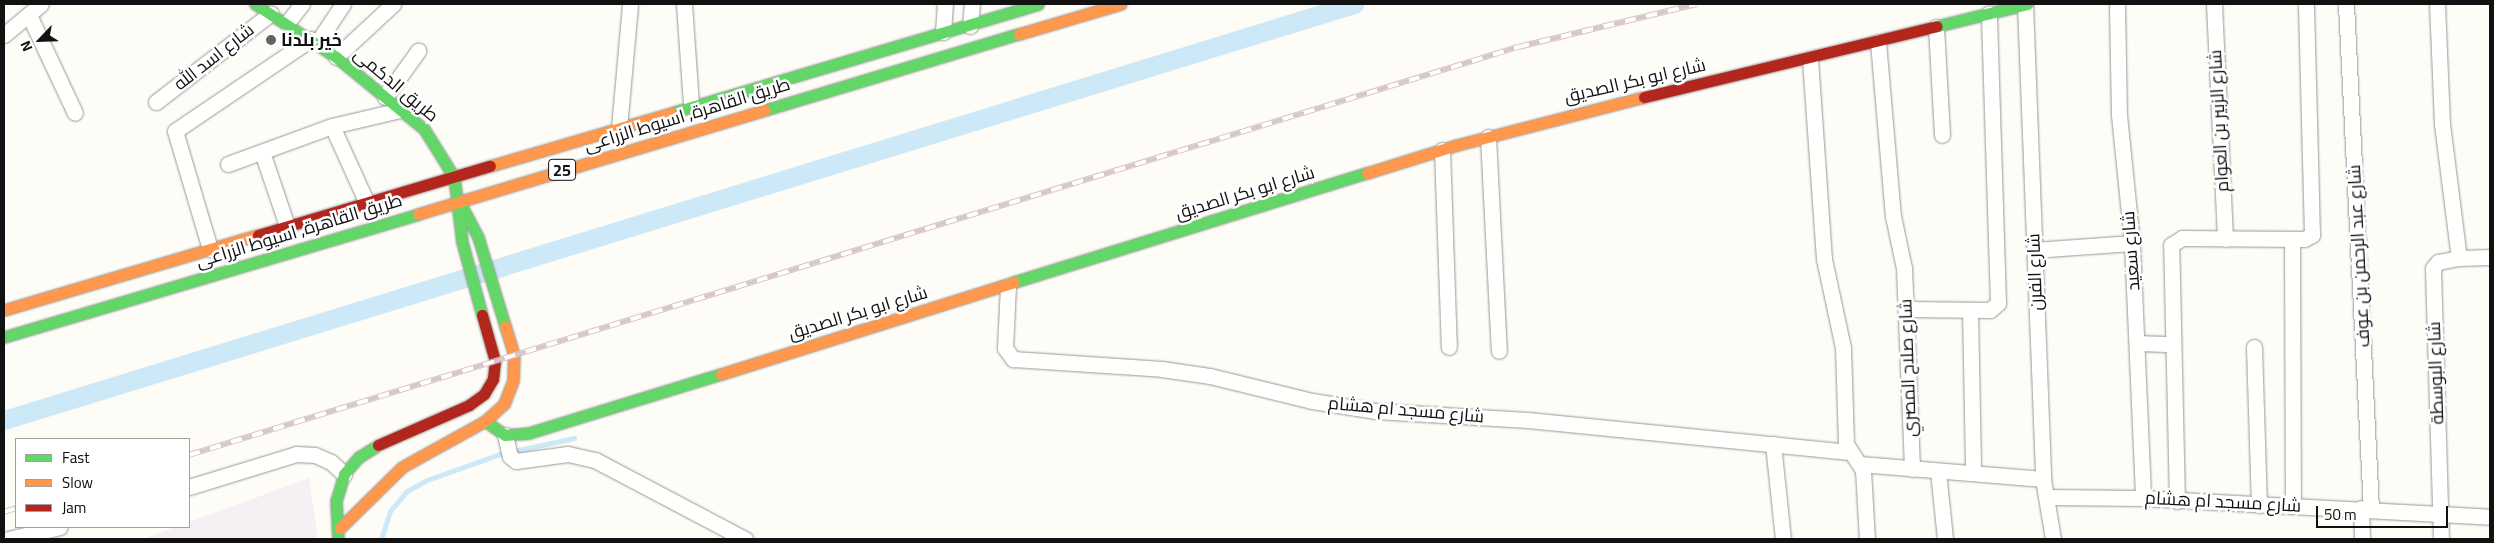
<!DOCTYPE html>
<meta charset="utf-8">
<style>
body{margin:0}
#map{position:relative;width:2494px;height:543px;overflow:hidden;background:#fdfcf7;font-family:Georgia,Cairo,serif}
div>[style]{position:absolute}
.industrial>*{inset:0;background:#f5f0f3}
.stream>*{height:5px;margin:-2.5px;padding:0 2.5px;transform-origin:2.5px;border-radius:2.5px;background:#cde8f7}
.canal>*{height:19px;margin:-9.5px;padding:0 9.5px;transform-origin:9.5px;border-radius:9.5px;background:#cde8f7}
.roads{filter:drop-shadow(0 0 1px #979795) drop-shadow(0 0 1px #979795)}
.street>*{height:15px;margin:-7.5px;padding:0 7.5px;transform-origin:7.5px;border-radius:7.5px;background:#fffffe}
.fast>*{height:11px;margin:-5.5px;padding:0 5.5px;transform-origin:5.5px;border-radius:5.5px;background:#63d668}
.slow>*{height:11px;margin:-5.5px;padding:0 5.5px;transform-origin:5.5px;border-radius:5.5px;background:#ff974d}
.jam>*{height:11px;margin:-5.5px;padding:0 5.5px;transform-origin:5.5px;border-radius:5.5px;background:#b3261e}
.rail>*{height:5.5px;margin-top:-2.75px;transform-origin:0;background:repeating-linear-gradient(90deg,#fff 0 11px,#d9c6c7 0 22px);box-sizing:border-box;border-block:1px solid #d9c6c7}
.dots>*{width:14px;height:14px;translate:-50% -50%;box-sizing:border-box;border:2px solid #fff;border-radius:50%}
span{translate:-50% -50%;white-space:nowrap;text-align:center;line-height:1.15;-webkit-text-stroke:5px #fff;paint-order:stroke}
.shield-label span{padding:1px 4px;background:#fff;border:1px solid;border-radius:4px;-webkit-text-stroke-width:0}
.shield-label{font-size:16px;color:#111;font-weight:700}
.poi-label{font-size:18px;color:#111;font-weight:700}
.left{translate:0 -50%;text-align:left}
.street-label{font-size:18px;color:#111}
.frame{position:absolute;inset:0;border:5px solid #111;pointer-events:none}
.legend{position:absolute;left:15px;top:438px;width:175px;height:90px;box-sizing:border-box;background:#fff;border:1px solid #a0a0a0;margin:0;padding:6px 9px;list-style:none;font-size:15px;color:#111}
.legend li{display:flex;align-items:center;gap:10px;height:25px}
.legend b{width:25px;border:1px solid #a0a0a0}
.north{position:absolute;left:15px;top:15px;width:50px;height:50px;-webkit-text-stroke:4px #fff;paint-order:stroke;rotate:246deg;font-size:14px;font-weight:700;line-height:20px;text-align:center;color:#111}
.north::after{content:'';display:block;margin:auto;width:18px;height:22px;background:#111;clip-path:polygon(50% 0,100% 100%,50% 72%,0 100%)}
.scale{position:absolute;left:2316px;top:506px;width:132px;height:22px;box-sizing:border-box;border:2px solid #111;border-top:0;padding-left:6px;font-size:15px;line-height:18px;white-space:nowrap;color:#111;-webkit-text-stroke:4px #fff;paint-order:stroke}
</style>
<div id="map">
<div class="industrial">
<i style="clip-path:polygon(309px 478px,318px 539px,142px 539px,176px 527px,189px 527px,189px 522px)"></i>
</div>
<div class="stream">
<i style="left:381px;top:539px;width:29px;rotate:-72deg"></i>
<i style="left:390px;top:511px;width:26px;rotate:-50deg"></i>
<i style="left:407px;top:491px;width:23px;rotate:-29deg"></i>
<i style="left:427px;top:480px;width:77px;rotate:-19.6deg"></i>
<i style="left:500px;top:454px;width:76px;rotate:-12.2deg"></i>
</div>
<div class="canal">
<i style="left:4px;top:420px;width:1413px;rotate:-17.13deg"></i>
</div>
<div class="roads">
<div class="street">
<i style="left:684px;top:4px;width:101px;rotate:86deg"></i>
<i style="left:2025px;top:4px;width:475px;rotate:87.8deg"></i>
<i style="left:2043px;top:479px;width:61px;rotate:80.5deg"></i>
<i style="left:2117px;top:4px;width:111px;rotate:89deg"></i>
<i style="left:2119px;top:115px;width:129px;rotate:84.2deg"></i>
<i style="left:2132px;top:243px;width:255px;rotate:87.5deg"></i>
<i style="left:2214px;top:4px;width:235px;rotate:87.3deg"></i>
<i style="left:2346px;top:4px;width:506px;rotate:87.17deg"></i>
<i style="left:2437px;top:4px;width:120px;rotate:87.6deg"></i>
<i style="left:2442px;top:124px;width:135px;rotate:82.8deg"></i>
<i style="left:29px;top:15px;width:108px;rotate:64.9deg"></i>
<i style="left:287px;top:23px;width:24px;rotate:-52deg"></i>
<i style="left:970px;top:26px;width:22px;rotate:-85deg"></i>
<i style="left:1936px;top:27px;width:108px;rotate:86.8deg"></i>
<i style="left:943px;top:32px;width:28px;rotate:-86deg"></i>
<i style="left:4px;top:35px;width:48px;rotate:-40deg"></i>
<i style="left:1878px;top:42px;width:175px;rotate:85.1deg"></i>
<i style="left:1893px;top:216px;width:53px;rotate:78.1deg"></i>
<i style="left:1904px;top:268px;width:201px;rotate:87.7deg"></i>
<i style="left:317px;top:43px;width:47px;rotate:-56.3deg"></i>
<i style="left:336px;top:57px;width:78px;rotate:-42.9deg"></i>
<i style="left:1810px;top:59px;width:200px;rotate:86deg"></i>
<i style="left:1824px;top:259px;width:91px;rotate:77.9deg"></i>
<i style="left:1843px;top:348px;width:96px;rotate:88.2deg"></i>
<i style="left:1846px;top:444px;width:31px;rotate:57deg"></i>
<i style="left:1863px;top:470px;width:69px;rotate:86.7deg"></i>
<i style="left:385px;top:97px;width:57px;rotate:-54.3deg"></i>
<i style="left:156px;top:102px;width:145px;rotate:-37.7deg"></i>
<i style="left:332px;top:126px;width:85px;rotate:65.6deg"></i>
<i style="left:619px;top:128px;width:124px;rotate:-84.9deg"></i>
<i style="left:1488px;top:137px;width:214px;rotate:87.1deg"></i>
<i style="left:1442px;top:150px;width:197px;rotate:88deg"></i>
<i style="left:262px;top:152px;width:78px;rotate:71.3deg"></i>
<i style="left:228px;top:164px;width:111px;rotate:-20.1deg"></i>
<i style="left:332px;top:126px;width:70px;rotate:-13.2deg"></i>
<i style="left:2292px;top:239px;width:267px;rotate:89.8deg"></i>
<i style="left:210px;top:249px;width:123px;rotate:-106.5deg"></i>
<i style="left:175px;top:131px;width:164px;rotate:-34.1deg"></i>
<i style="left:2034px;top:250px;width:98px;rotate:-4.1deg"></i>
<i style="left:1008px;top:286px;width:62px;rotate:92.8deg"></i>
<i style="left:1005px;top:348px;width:14px;rotate:54deg"></i>
<i style="left:1013px;top:359px;width:149px;rotate:3.8deg"></i>
<i style="left:1162px;top:369px;width:49px;rotate:8.3deg"></i>
<i style="left:1210px;top:376px;width:105px;rotate:13.8deg"></i>
<i style="left:1312px;top:401px;width:65px;rotate:8.9deg"></i>
<i style="left:1376px;top:411px;width:152px;rotate:3.4deg"></i>
<i style="left:1528px;top:420px;width:323px;rotate:5.7deg"></i>
<i style="left:1906px;top:309px;width:84px;rotate:0.7deg"></i>
<i style="left:1990px;top:310px;width:11px;rotate:-41deg"></i>
<i style="left:1998px;top:303px;width:290px;rotate:-91.8deg"></i>
<i style="left:1970px;top:310px;width:163px;rotate:88.9deg"></i>
<i style="left:2137px;top:343px;width:36px;rotate:2deg"></i>
<i style="left:2254px;top:347px;width:158px;rotate:88.2deg"></i>
<i style="left:505px;top:435px;width:22px;rotate:77deg"></i>
<i style="left:510px;top:456px;width:8px;rotate:40deg"></i>
<i style="left:516px;top:461px;width:52px;rotate:-7.7deg"></i>
<i style="left:568px;top:454px;width:28px;rotate:13deg"></i>
<i style="left:595px;top:460px;width:170px;rotate:27.8deg"></i>
<i style="left:1773px;top:444px;width:96px;rotate:84deg"></i>
<i style="left:1860px;top:464px;width:184px;rotate:4.7deg"></i>
<i style="left:1938px;top:471px;width:68px;rotate:84.1deg"></i>
<i style="left:189px;top:487px;width:112px;rotate:-17.1deg"></i>
<i style="left:296px;top:454px;width:19px;rotate:3deg"></i>
<i style="left:315px;top:455px;width:17px;rotate:24deg"></i>
<i style="left:331px;top:462px;width:18px;rotate:43deg"></i>
<i style="left:2046px;top:497px;width:97px;rotate:0.6deg"></i>
<i style="left:2143px;top:498px;width:348px;rotate:3.1deg"></i>
<i style="left:2177px;top:501px;width:256px;rotate:-91.3deg"></i>
<i style="left:2171px;top:245px;width:13px;rotate:-32deg"></i>
<i style="left:2182px;top:238px;width:122px;rotate:0.5deg"></i>
<i style="left:2304px;top:239px;width:9px;rotate:-27deg"></i>
<i style="left:2312px;top:235px;width:231px;rotate:-91.5deg"></i>
<i style="left:2361px;top:508px;width:31px;rotate:88deg"></i>
<i style="left:8px;top:539px;width:53px;rotate:-13deg"></i>
<i style="left:2441px;top:539px;width:271px;rotate:-91.7deg"></i>
<i style="left:2433px;top:268px;width:8px;rotate:-50deg"></i>
<i style="left:2438px;top:262px;width:21px;rotate:-11deg"></i>
<i style="left:2459px;top:258px;width:31px;rotate:-2deg"></i>
</div>
<div class="fast">
<i style="left:255px;top:4px;width:97px;rotate:33.2deg"></i>
<i style="left:336px;top:57px;width:114px;rotate:39.3deg"></i>
<i style="left:424px;top:129px;width:57px;rotate:58deg"></i>
<i style="left:454px;top:177px;width:65px;rotate:83deg"></i>
<i style="left:462px;top:242px;width:76px;rotate:74.7deg"></i>
<i style="left:1937px;top:26px;width:93px;rotate:-13.7deg"></i>
<i style="left:765px;top:110px;width:265px;rotate:-16.7deg"></i>
<i style="left:671px;top:113px;width:383px;rotate:-16.5deg"></i>
<i style="left:459px;top:201px;width:41px;rotate:62.2deg"></i>
<i style="left:478px;top:237px;width:93px;rotate:73.1deg"></i>
<i style="left:1014px;top:282px;width:369px;rotate:-17.2deg"></i>
<i style="left:4px;top:337px;width:432px;rotate:-16.5deg"></i>
<i style="left:485px;top:421px;width:24px;rotate:35deg"></i>
<i style="left:505px;top:435px;width:24px;rotate:-5deg"></i>
<i style="left:529px;top:433px;width:201px;rotate:-17.1deg"></i>
<i style="left:338px;top:539px;width:38px;rotate:-93deg"></i>
<i style="left:336px;top:501px;width:28px;rotate:-73deg"></i>
<i style="left:344px;top:474px;width:23px;rotate:-49deg"></i>
<i style="left:359px;top:457px;width:22px;rotate:-32deg"></i>
</div>
<div class="slow">
<i style="left:1019px;top:34px;width:106px;rotate:-16.4deg"></i>
<i style="left:490px;top:166px;width:189px;rotate:-16.3deg"></i>
<i style="left:1367px;top:173px;width:94px;rotate:-17.3deg"></i>
<i style="left:1457px;top:145px;width:193px;rotate:-14.4deg"></i>
<i style="left:418px;top:214px;width:362px;rotate:-16.7deg"></i>
<i style="left:4px;top:310px;width:265px;rotate:-16.5deg"></i>
<i style="left:721px;top:374px;width:307px;rotate:-17.4deg"></i>
<i style="left:340px;top:528px;width:87px;rotate:-44.5deg"></i>
<i style="left:402px;top:467px;width:95px;rotate:-29deg"></i>
<i style="left:485px;top:421px;width:25px;rotate:-42deg"></i>
<i style="left:504px;top:404px;width:26px;rotate:-69deg"></i>
<i style="left:513px;top:380px;width:25px;rotate:-88deg"></i>
<i style="left:514px;top:355px;width:30px;rotate:-107deg"></i>
</div>
<div class="jam">
<i style="left:1644px;top:97px;width:301px;rotate:-13.6deg"></i>
<i style="left:258px;top:235px;width:242px;rotate:-16.6deg"></i>
<i style="left:378px;top:445px;width:99px;rotate:-23.7deg"></i>
<i style="left:469px;top:405px;width:19px;rotate:-36deg"></i>
<i style="left:484px;top:394px;width:17px;rotate:-59deg"></i>
<i style="left:493px;top:379px;width:18px;rotate:-84deg"></i>
<i style="left:495px;top:361px;width:48px;rotate:-105.8deg"></i>
</div>
</div>
<div class="rail">
<i style="left:189px;top:455px;width:1390px;rotate:-17.07deg"></i>
<i style="left:1518px;top:47px;width:184px;rotate:-13.5deg"></i>
<i style="left:4px;top:512px;width:13px;rotate:-18deg"></i>
</div>
<div class="dots">
<i style="left:271px;top:40px;background:#646362"></i>
</div>
<div class="shield-label">
<span style="left:562px;top:170px">25</span>
</div>
<div class="poi-label">
<span class="left" style="left:281px;top:40px">خير بلدنا</span>
</div>
<div class="street-label">
<span style="left:214px;top:57px;rotate:-38deg">شارع اسد الله</span>
<span style="left:1635px;top:81px;rotate:-13deg">شارع ابو بكر الصديق</span>
<span style="left:396px;top:85px;rotate:40deg">طريق الدكمى</span>
<span style="left:687px;top:115px;rotate:-17deg">طريق القاهرة, اسيوط الزراعى</span>
<span style="left:2219px;top:121px;rotate:-93deg">شارع الزبير بن العوام</span>
<span style="left:1245px;top:193px;rotate:-17deg">شارع ابو بكر الصديق</span>
<span style="left:299px;top:231px;rotate:-17deg">طريق القاهرة, اسيوط الزراعى</span>
<span style="left:2131px;top:251px;rotate:-94deg">شارع سعيد</span>
<span style="left:2359px;top:256px;rotate:-93deg">شارع عبد الرحمن بن عوف</span>
<span style="left:2035px;top:272px;rotate:-92deg">شارع الفرن</span>
<span style="left:858px;top:313px;rotate:-17deg">شارع ابو بكر الصديق</span>
<span style="left:1908px;top:368px;rotate:-92deg">شارع صلاح المصري</span>
<span style="left:2436px;top:373px;rotate:-92deg">شارع البوسطة</span>
<span style="left:1406px;top:410px;rotate:5deg">شارع مسجد ام هشام</span>
<span style="left:2223px;top:502px;rotate:3deg">شارع مسجد ام هشام</span>
</div>
<div class="frame"></div>
<ul class="legend">
<li><b style="height:6px;background:#63d668"></b>Fast</li>
<li><b style="height:6px;background:#ff974d"></b>Slow</li>
<li><b style="height:6px;background:#b3261e"></b>Jam</li>
</ul>
<div class="north">N</div>
<div class="scale">50 m</div>
</div>
